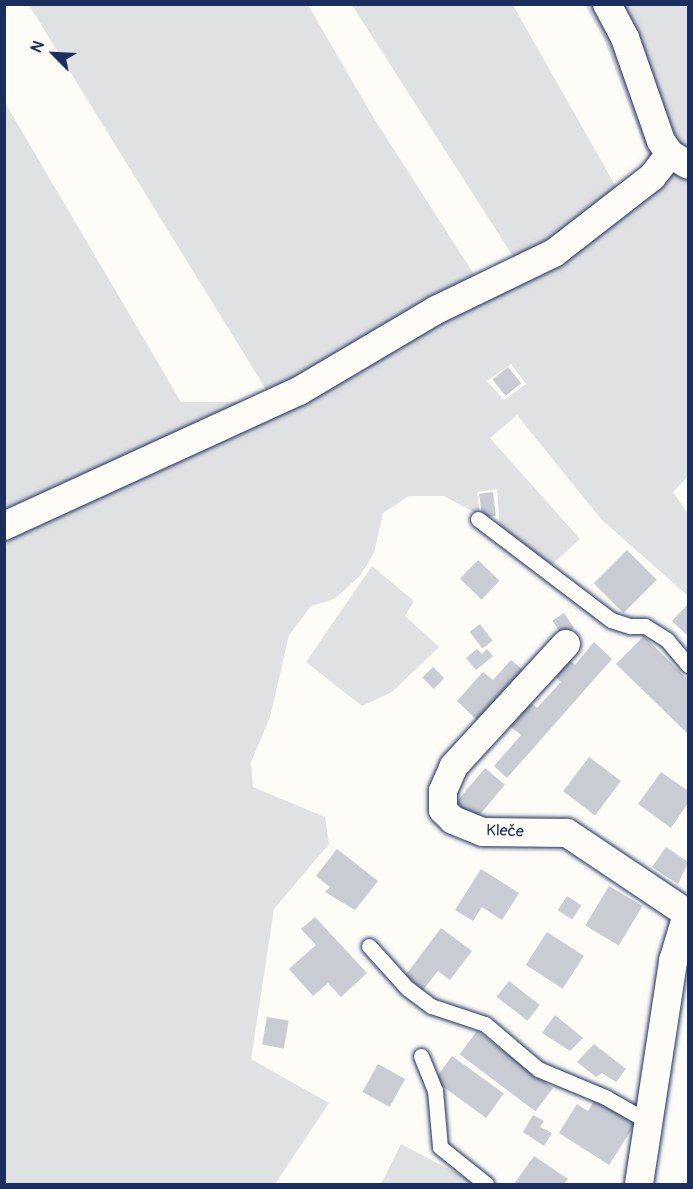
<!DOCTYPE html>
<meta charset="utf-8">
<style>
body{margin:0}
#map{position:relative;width:693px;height:1189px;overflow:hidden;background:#fdfcf7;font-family:Pangolin,sans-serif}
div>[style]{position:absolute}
.green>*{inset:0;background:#e0e1e3}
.building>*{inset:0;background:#c9ccd3;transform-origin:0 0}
.roads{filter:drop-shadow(0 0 2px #1b2f5e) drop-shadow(0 0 2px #1b2f5e)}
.service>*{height:15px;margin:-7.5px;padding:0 7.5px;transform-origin:7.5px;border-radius:7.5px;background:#fdfcf7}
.minor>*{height:28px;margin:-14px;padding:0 14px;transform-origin:14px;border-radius:14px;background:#fdfcf7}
span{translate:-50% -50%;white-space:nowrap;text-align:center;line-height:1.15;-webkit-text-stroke:4.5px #fdfcf7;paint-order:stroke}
.street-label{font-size:16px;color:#1b2f5e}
.frame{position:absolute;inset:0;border:6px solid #1b2f5e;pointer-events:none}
.north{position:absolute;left:24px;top:24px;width:60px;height:60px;-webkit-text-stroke:4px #fdfcf7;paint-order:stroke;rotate:294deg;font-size:16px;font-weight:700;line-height:24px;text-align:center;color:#1b2f5e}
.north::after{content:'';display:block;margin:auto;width:21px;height:27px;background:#1b2f5e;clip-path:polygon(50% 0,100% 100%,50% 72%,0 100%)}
</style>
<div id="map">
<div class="green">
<i style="clip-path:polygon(29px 5px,308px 5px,373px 117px,477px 279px,270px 396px)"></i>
<i style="clip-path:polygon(352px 5px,513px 5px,620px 194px,516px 261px)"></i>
<i style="clip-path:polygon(585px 5px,595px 5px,614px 41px,653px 149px,650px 161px,604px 39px)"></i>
<i style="clip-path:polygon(616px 5px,688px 5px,688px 154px,674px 140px)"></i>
<i style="clip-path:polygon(4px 101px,181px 402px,259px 402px,4px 517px)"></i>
<i style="clip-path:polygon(evenodd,674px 169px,688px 174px,688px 476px,673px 492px,688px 514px,688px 596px,601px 519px,517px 415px,490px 438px,580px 539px,549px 567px,500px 529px,497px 489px,477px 492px,480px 515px,444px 496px,409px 496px,383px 513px,374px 553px,360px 576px,334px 599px,311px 606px,289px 635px,270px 717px,251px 762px,253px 787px,325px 817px,329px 844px,274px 909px,251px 1059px,329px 1103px,275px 1184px,5px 1184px,4px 534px,283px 408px,674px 169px,511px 364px,526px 384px,504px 400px,487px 381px,511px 364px)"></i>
<i style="clip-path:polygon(372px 566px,414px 601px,405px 616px,439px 647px,392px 692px,362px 706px,306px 662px)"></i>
<i style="clip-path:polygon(401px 1144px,477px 1184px,381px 1184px)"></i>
</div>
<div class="building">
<i style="left:508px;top:367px;width:21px;height:20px;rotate:51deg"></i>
<i style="left:493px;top:492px;width:24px;height:14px;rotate:83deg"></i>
<i style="left:627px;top:550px;width:42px;height:47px;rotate:45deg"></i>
<i style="left:478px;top:560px;width:30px;height:26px;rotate:44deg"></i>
<i style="clip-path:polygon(688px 604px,688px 636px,672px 621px)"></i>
<i style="left:564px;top:613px;width:18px;height:14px;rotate:56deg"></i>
<i style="left:480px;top:624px;width:21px;height:13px;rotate:53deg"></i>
<i style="clip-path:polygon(644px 636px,688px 680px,688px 734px,616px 664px)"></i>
<i style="clip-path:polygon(594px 642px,612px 659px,507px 778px,494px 766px,521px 735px,505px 722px,526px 698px,537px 708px,561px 682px,551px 673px,566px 657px,575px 665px)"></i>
<i style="clip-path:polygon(477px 649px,482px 654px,487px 649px,493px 656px,476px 670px,466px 658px)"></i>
<i style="clip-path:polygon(511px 660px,523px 670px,477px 720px,457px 701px,483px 672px,493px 680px)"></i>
<i style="left:433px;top:667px;width:16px;height:15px;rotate:45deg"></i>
<i style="left:589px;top:757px;width:40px;height:43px;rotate:37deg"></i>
<i style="left:485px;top:768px;width:26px;height:50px;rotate:40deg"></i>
<i style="clip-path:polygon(661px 772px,688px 791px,688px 803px,671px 828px,638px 804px)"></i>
<i style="clip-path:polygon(666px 847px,688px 862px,678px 884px,652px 867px)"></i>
<i style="clip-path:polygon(337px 849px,378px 881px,355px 910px,325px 892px,330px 887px,316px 876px)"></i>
<i style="clip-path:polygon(481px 869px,519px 893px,502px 920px,482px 907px,473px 921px,455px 910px)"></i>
<i style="left:609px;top:886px;width:39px;height:46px;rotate:31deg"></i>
<i style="left:567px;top:896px;width:17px;height:17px;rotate:33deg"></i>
<i style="clip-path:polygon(315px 917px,367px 973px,341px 997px,328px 983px,313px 996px,289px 969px,316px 945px,301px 929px)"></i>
<i style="clip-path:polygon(441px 928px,472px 951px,450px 980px,438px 971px,423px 990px,405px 976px)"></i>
<i style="left:547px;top:932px;width:44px;height:39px;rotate:33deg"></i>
<i style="left:509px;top:981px;width:39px;height:20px;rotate:38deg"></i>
<i style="clip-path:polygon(555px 1015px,583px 1038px,570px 1051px,542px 1033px)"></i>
<i style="left:267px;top:1017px;width:22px;height:28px;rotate:10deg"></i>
<i style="left:477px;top:1031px;width:95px;height:29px;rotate:37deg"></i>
<i style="clip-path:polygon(594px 1044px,626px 1069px,616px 1082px,602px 1073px,596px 1077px,577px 1062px)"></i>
<i style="left:452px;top:1056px;width:64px;height:30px;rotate:36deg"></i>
<i style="left:378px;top:1064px;width:31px;height:32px;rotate:29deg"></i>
<i style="clip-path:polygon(595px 1099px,635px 1124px,609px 1165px,559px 1133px,577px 1104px,588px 1111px)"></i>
<i style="clip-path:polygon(533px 1115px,544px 1121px,540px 1127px,552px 1133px,544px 1146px,523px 1132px)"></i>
<i style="clip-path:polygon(534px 1156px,568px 1179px,564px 1184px,514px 1184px)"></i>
</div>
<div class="roads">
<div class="service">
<i style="left:478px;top:519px;width:167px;rotate:37.2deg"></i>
<i style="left:611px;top:620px;width:20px;rotate:18deg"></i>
<i style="left:630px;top:626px;width:15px"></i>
<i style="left:645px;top:626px;width:26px;rotate:32deg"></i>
<i style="left:667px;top:640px;width:33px;rotate:50deg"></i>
<i style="left:369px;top:946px;width:57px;rotate:47.9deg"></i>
<i style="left:407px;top:988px;width:30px;rotate:37deg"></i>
<i style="left:431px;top:1006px;width:57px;rotate:18.4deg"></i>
<i style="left:485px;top:1024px;width:70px;rotate:40.3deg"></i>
<i style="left:538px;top:1069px;width:73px;rotate:22.7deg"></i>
<i style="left:605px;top:1097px;width:51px;rotate:29.6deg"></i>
<i style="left:421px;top:1056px;width:37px;rotate:68deg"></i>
<i style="left:435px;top:1090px;width:57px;rotate:85deg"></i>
<i style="left:440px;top:1147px;width:59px;rotate:38.8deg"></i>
</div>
<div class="minor">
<i style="left:607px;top:4px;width:38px;rotate:62deg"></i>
<i style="left:625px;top:38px;width:109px;rotate:70.7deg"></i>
<i style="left:661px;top:141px;width:16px;rotate:55deg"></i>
<i style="left:670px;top:154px;width:21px;rotate:31deg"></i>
<i style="left:4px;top:526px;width:324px;rotate:-24.6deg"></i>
<i style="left:299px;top:391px;width:159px;rotate:-30.6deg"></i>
<i style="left:436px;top:310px;width:131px;rotate:-25.8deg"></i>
<i style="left:554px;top:253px;width:124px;rotate:-37.8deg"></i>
<i style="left:652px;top:177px;width:29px;rotate:-52deg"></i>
<i style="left:566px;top:644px;width:166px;rotate:132.6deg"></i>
<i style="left:454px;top:766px;width:27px;rotate:114deg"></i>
<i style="left:443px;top:791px;width:19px;rotate:90deg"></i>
<i style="left:443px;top:810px;width:14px;rotate:45deg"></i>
<i style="left:453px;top:820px;width:32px;rotate:22deg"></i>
<i style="left:483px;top:832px;width:84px;rotate:0.7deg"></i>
<i style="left:567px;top:833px;width:146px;rotate:33.8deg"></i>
<i style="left:639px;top:1184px;width:226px;rotate:-81.3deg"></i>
<i style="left:673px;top:961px;width:52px;rotate:-73.3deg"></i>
</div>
</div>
<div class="street-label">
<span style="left:505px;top:831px;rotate:2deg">Kleče</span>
</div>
<div class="frame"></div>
<div class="north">N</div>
</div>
